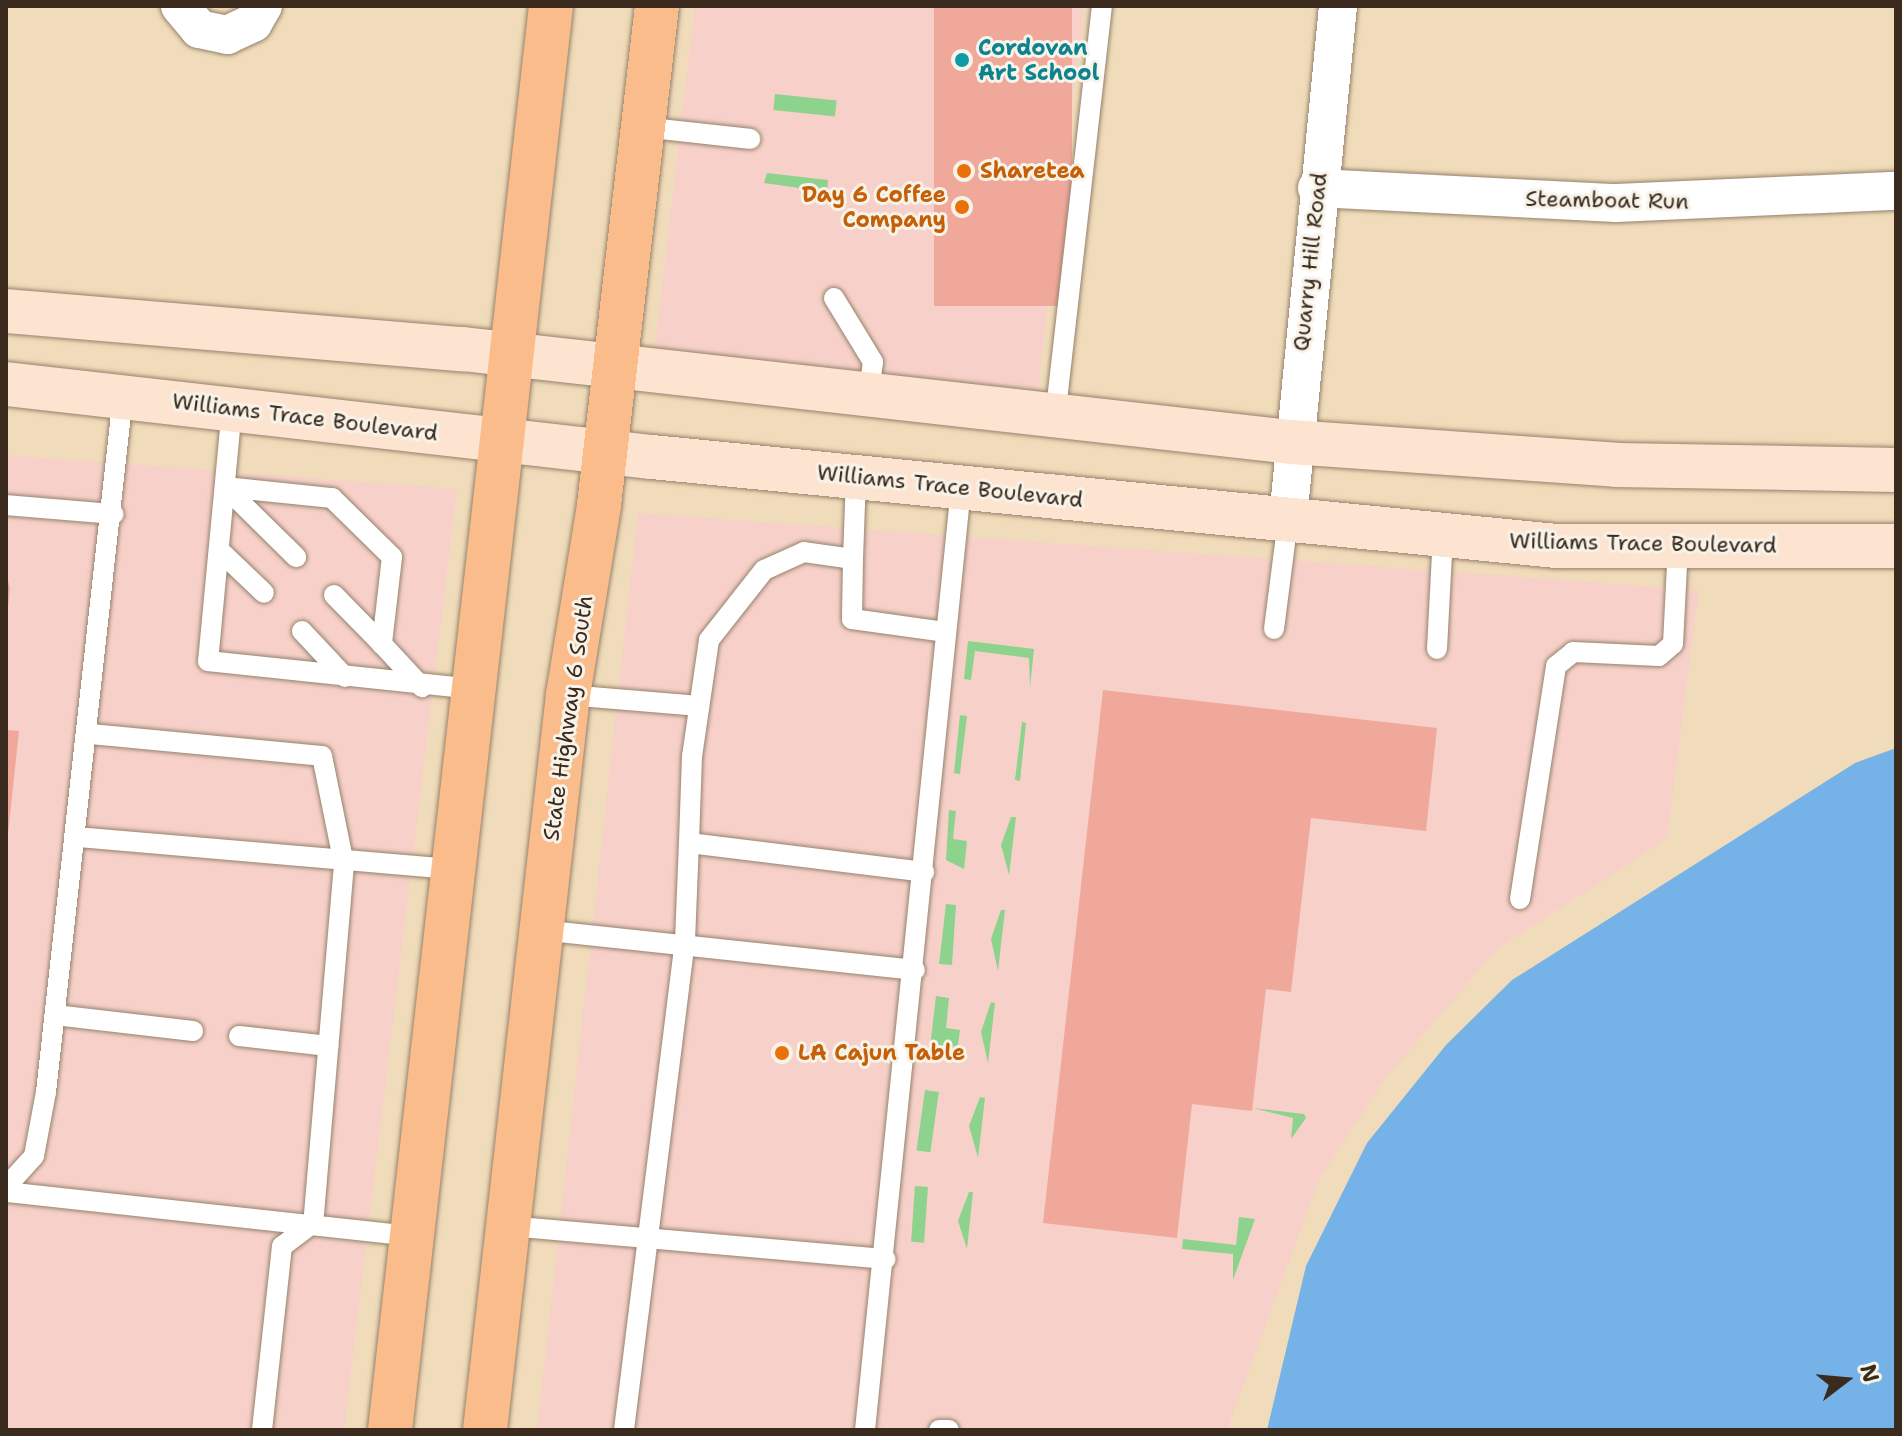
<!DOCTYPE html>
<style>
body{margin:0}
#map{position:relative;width:1902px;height:1436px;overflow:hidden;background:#f0dbba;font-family:"Shantell Sans",sans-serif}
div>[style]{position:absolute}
.built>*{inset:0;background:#f7d1c9}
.green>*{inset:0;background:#8dd38d;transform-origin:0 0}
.water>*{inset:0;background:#74b2e7}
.building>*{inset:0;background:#f0a89b;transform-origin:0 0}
.roads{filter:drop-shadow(0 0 2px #96826c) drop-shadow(0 0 2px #96826c)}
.service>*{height:20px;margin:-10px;padding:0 10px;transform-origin:10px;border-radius:10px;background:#fff}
.minor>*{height:38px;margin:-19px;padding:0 19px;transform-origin:19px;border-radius:19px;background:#fff}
.secondary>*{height:44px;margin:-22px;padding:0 22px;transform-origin:22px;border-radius:22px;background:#fde4d1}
.primary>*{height:44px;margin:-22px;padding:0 22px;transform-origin:22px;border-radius:22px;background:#fabc8b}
.dots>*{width:22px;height:22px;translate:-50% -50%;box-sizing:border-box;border:4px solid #f7f3e8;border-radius:50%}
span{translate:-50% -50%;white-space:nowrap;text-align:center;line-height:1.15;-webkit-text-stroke:6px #f7f3e8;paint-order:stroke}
.culture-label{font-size:22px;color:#0d838f;font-weight:700}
.left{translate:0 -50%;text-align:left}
.food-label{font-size:22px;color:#c56008;font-weight:700}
.right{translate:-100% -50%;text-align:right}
.street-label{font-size:22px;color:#3b2a1e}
.frame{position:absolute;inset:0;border:8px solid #3b2a1e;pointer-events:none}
.north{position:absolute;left:1806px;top:1340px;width:80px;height:80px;-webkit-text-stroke:6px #f7f3e8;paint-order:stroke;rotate:74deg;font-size:22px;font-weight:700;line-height:32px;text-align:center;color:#3b2a1e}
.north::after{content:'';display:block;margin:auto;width:28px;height:36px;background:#3b2a1e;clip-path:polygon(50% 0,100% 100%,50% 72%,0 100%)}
</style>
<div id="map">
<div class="built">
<i style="clip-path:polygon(695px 6px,1084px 6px,1038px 389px,654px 354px)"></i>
<i style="clip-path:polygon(6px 455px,457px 489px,344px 1430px,6px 1430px)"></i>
<i style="clip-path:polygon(638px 513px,1699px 590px,1667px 839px,1497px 949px,1386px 1078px,1319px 1180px,1227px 1430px,537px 1430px)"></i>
</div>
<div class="green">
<i style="left:775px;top:94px;width:62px;height:16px;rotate:6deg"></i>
<i style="clip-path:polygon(767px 173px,828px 180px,827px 192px,764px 183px)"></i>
<i style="clip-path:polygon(968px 641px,1034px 649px,1030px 687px,1029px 658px,975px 651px,971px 680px,964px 679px)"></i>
<i style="clip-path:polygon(960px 715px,967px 716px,960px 774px,954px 773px)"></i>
<i style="clip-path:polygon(1022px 722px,1026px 723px,1020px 781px,1015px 780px)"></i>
<i style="clip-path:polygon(949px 810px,956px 811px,953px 839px,967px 841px,964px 869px,946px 860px)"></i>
<i style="clip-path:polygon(1011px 817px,1016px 817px,1009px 875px,1001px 845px)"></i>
<i style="clip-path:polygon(946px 904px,956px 905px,952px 965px,939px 964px)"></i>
<i style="clip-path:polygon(1001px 910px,1005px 910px,998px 971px,991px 939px)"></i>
<i style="clip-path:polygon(936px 996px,949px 998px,946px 1028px,960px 1030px,956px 1059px,936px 1049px,929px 1056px)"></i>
<i style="clip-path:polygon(991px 1002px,995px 1003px,988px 1063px,981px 1032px)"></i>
<i style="left:925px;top:1090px;width:14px;height:61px;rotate:8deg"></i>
<i style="clip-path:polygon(980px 1097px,985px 1098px,978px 1158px,969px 1126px)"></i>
<i style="clip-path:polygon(1253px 1108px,1304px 1114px,1306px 1118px,1291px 1139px,1293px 1118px)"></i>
<i style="left:915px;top:1186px;width:13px;height:56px;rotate:4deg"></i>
<i style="clip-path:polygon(969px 1192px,973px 1192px,967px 1249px,958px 1221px)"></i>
<i style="clip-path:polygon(1239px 1217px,1255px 1219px,1233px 1280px,1233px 1254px,1182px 1249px,1183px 1239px,1236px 1245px)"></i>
</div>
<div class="water">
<i style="clip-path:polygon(1896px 748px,1896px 1430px,1267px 1430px,1306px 1266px,1367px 1143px,1446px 1045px,1512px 980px,1855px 763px)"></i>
</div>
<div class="building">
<i style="left:934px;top:6px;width:138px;height:300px"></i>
<i style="clip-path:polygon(7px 576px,10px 588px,8px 608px,6px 608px)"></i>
<i style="clip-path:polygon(1103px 690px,1437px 728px,1426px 831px,1311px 818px,1291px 992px,1266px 989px,1252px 1111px,1192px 1104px,1177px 1238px,1043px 1223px)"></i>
<i style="clip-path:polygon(6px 730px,19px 731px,8px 834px,6px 834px)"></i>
</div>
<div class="roads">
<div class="service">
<i style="left:642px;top:127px;width:109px;rotate:6.3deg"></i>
<i style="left:834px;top:298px;width:75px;rotate:58.6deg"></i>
<i style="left:873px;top:362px;width:34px;rotate:98deg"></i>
<i style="left:232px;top:408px;width:254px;rotate:95.4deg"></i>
<i style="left:208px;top:661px;width:267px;rotate:6deg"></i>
<i style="left:1055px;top:418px;width:415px;rotate:-83.5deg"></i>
<i style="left:856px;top:477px;width:82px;rotate:92.1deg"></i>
<i style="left:853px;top:559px;width:49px;rotate:-171.9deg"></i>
<i style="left:804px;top:552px;width:44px;rotate:155.8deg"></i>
<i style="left:764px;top:570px;width:89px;rotate:128.2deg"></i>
<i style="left:709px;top:640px;width:117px;rotate:98.3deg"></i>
<i style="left:692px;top:756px;width:87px;rotate:92deg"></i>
<i style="left:689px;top:843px;width:237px;rotate:7deg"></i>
<i style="left:225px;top:487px;width:108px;rotate:5.9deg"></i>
<i style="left:332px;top:498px;width:84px;rotate:44.5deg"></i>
<i style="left:392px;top:557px;width:88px;rotate:96.6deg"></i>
<i style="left:382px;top:644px;width:59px;rotate:47.1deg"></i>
<i style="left:225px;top:487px;width:100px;rotate:44.6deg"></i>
<i style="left:6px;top:505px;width:108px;rotate:4.8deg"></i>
<i style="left:219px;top:550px;width:62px;rotate:43.7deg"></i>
<i style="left:853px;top:559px;width:60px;rotate:91deg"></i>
<i style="left:852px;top:619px;width:95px;rotate:7.9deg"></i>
<i style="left:334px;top:595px;width:69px;rotate:45.6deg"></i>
<i style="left:1274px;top:629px;width:111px;rotate:-82.7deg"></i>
<i style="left:302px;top:631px;width:63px;rotate:46.9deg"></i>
<i style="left:1437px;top:649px;width:115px;rotate:-87deg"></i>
<i style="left:568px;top:695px;width:131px;rotate:4.8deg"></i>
<i style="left:90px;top:734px;width:233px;rotate:5.4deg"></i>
<i style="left:322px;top:756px;width:110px;rotate:78.5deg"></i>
<i style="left:344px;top:864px;width:360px;rotate:94.9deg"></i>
<i style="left:313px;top:1223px;width:39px;rotate:143deg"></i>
<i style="left:282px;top:1246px;width:185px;rotate:96.2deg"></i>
<i style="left:77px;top:837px;width:377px;rotate:4.9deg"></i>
<i style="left:1520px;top:899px;width:236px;rotate:-81.2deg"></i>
<i style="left:1556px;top:666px;width:22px;rotate:-39deg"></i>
<i style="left:1573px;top:652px;width:86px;rotate:2.7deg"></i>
<i style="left:1659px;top:656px;width:18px;rotate:-41deg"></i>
<i style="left:1673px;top:644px;width:98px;rotate:-87.1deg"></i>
<i style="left:541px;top:930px;width:376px;rotate:6.1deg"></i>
<i style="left:55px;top:1015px;width:139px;rotate:6.6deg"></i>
<i style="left:239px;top:1036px;width:90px;rotate:6.4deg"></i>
<i style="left:6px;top:1187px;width:42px;rotate:-47.9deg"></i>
<i style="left:34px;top:1156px;width:65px;rotate:-79.4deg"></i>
<i style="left:46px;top:1092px;width:700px;rotate:-83.69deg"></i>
<i style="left:6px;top:1192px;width:408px;rotate:6.2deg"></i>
<i style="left:508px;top:1226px;width:379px;rotate:5deg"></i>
<i style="left:624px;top:1430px;width:493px;rotate:-82.9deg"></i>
<i style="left:685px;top:941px;width:98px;rotate:-87.7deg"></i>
<i style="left:865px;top:1430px;width:947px;rotate:-84.18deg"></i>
<i style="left:939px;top:1430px;width:10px"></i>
</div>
<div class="minor">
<i style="left:180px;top:6px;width:30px;rotate:50deg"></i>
<i style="left:199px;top:29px;width:29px;rotate:12deg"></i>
<i style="left:227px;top:35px;width:29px;rotate:-25deg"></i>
<i style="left:253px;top:23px;width:20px;rotate:-60deg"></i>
<i style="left:1317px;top:188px;width:299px;rotate:2.9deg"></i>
<i style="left:1616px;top:203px;width:280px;rotate:-2.5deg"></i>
<i style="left:1288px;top:519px;width:515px;rotate:-84.43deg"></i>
</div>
<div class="secondary">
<i style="left:6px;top:311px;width:459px;rotate:4.8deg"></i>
<i style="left:463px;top:349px;width:833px;rotate:6.41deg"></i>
<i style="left:1291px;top:442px;width:326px;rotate:4deg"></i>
<i style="left:1616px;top:465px;width:280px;rotate:1deg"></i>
<i style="left:6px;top:384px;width:650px;rotate:6.45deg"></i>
<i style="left:652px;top:457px;width:909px;rotate:5.62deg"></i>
<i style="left:1557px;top:546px;width:339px"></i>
</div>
<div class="primary">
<i style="left:390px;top:1430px;width:1433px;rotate:-83.55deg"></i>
<i style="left:485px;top:1430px;width:740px;rotate:-83.56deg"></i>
<i style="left:568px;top:695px;width:193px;rotate:-80.7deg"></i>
<i style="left:599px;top:505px;width:502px;rotate:-83.37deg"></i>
</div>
</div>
<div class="dots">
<i style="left:962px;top:60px;background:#0f9aa8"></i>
<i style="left:964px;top:171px;background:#e8710a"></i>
<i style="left:962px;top:207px;background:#e8710a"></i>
<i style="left:782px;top:1053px;background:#e8710a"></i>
</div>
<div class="culture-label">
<span class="left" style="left:978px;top:60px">Cordovan<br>Art School</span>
</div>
<div class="food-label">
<span class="left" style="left:980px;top:171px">Sharetea</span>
<span class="right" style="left:946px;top:207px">Day 6 Coffee<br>Company</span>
<span class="left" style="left:798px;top:1053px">LA Cajun Table</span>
</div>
<div class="street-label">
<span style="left:1607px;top:200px;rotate:1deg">Steamboat Run</span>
<span style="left:1310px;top:262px;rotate:-84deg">Quarry Hill Road</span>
<span style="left:305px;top:417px;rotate:7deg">Williams Trace Boulevard</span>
<span style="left:950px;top:486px;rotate:6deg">Williams Trace Boulevard</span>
<span style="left:1643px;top:543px;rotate:1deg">Williams Trace Boulevard</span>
<span style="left:568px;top:718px;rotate:-82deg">State Highway 6 South</span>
</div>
<div class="frame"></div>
<div class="north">N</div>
</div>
